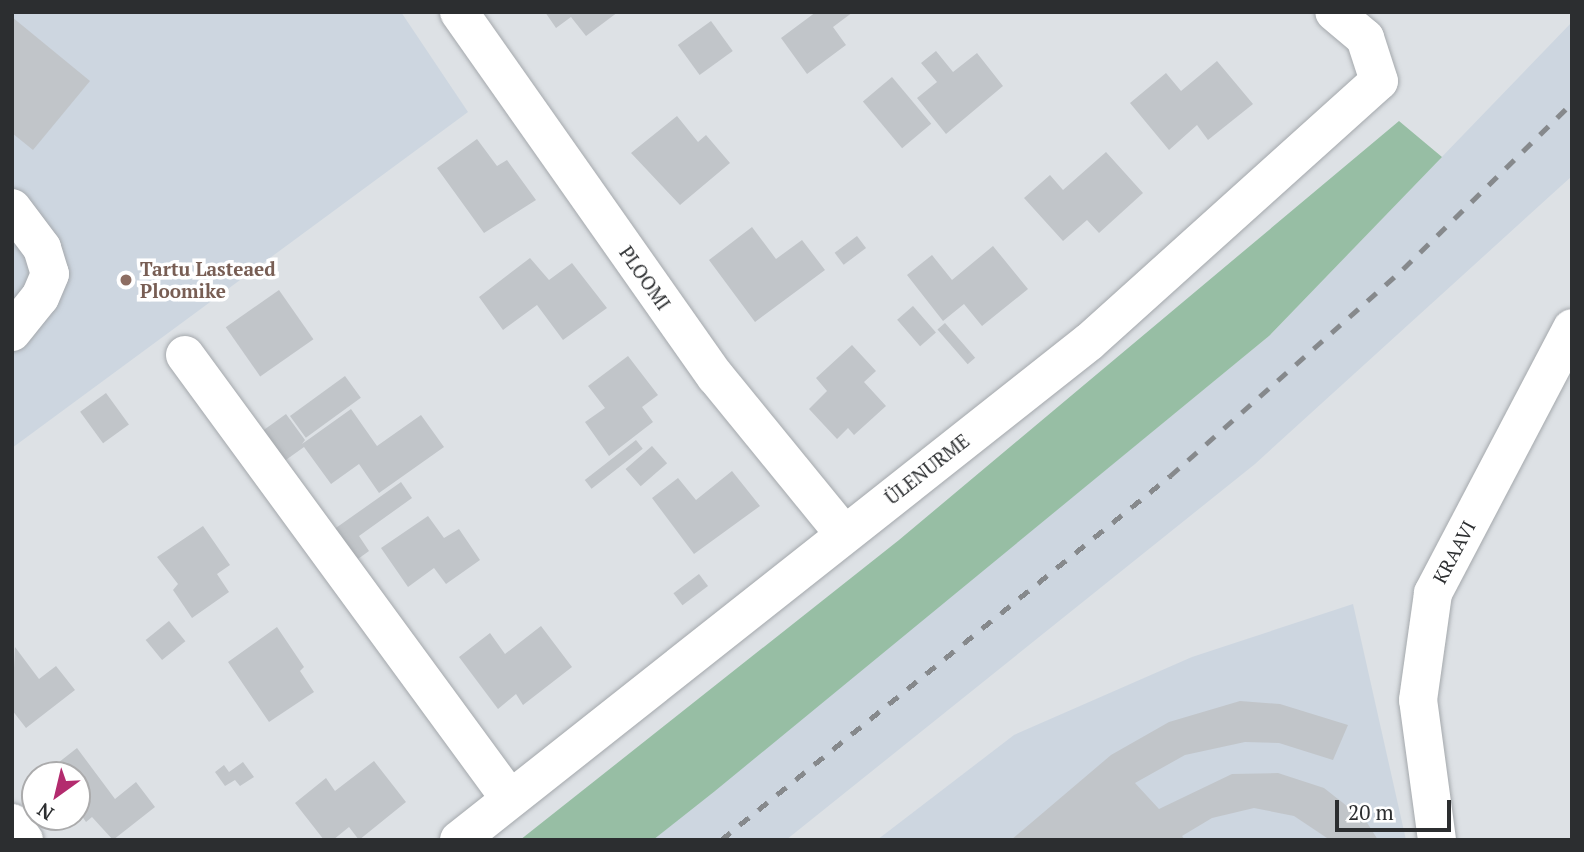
<!DOCTYPE html>
<meta charset="utf-8">
<style>
body{margin:0}
#map{position:relative;width:1584px;height:852px;overflow:hidden;background:#dde1e5;font-family:"PT Serif",serif}
div>[style]{position:absolute}
.built>*{inset:0;background:#cdd6e0}
.green>*{inset:0;background:#97bea4}
.building>*{inset:0;background:#c1c5c9;transform-origin:0 0}
.roads{filter:drop-shadow(0 0 2px #a4a8ac) drop-shadow(0 0 2px #a4a8ac)}
.minor>*{height:38px;margin:-19px;padding:0 19px;transform-origin:19px;border-radius:19px;background:#fff}
.rail>*{height:5px;margin-top:-2.5px;transform-origin:0;background:repeating-linear-gradient(90deg,#86898c 0 12px,transparent 0 24px)}
.dots>*{width:19px;height:19px;translate:-50% -50%;box-sizing:border-box;border:4px solid #fff;border-radius:50%}
span{translate:-50% -50%;white-space:nowrap;text-align:center;line-height:1.15;-webkit-text-stroke:7px #fff;paint-order:stroke}
.education-label{font-size:19px;color:#785e54;font-weight:700}
.left{translate:0 -50%;text-align:left}
.street-label{font-size:19px;color:#2c2e30}
.frame{position:absolute;inset:0;border:14px solid #2c2e30;pointer-events:none}
.north{position:absolute;left:21px;top:761px;width:70px;height:70px;box-sizing:border-box;background:#fff;border:2px solid #ababac;border-radius:50%;rotate:214deg;font-size:19px;font-weight:700;line-height:28px;text-align:center;color:#2c2e30}
.north::after{content:'';display:block;margin:auto;width:24px;height:32px;background:#b32b6e;clip-path:polygon(50% 0,100% 100%,50% 72%,0 100%)}
.scale{position:absolute;left:1335px;top:800px;width:116px;height:32px;box-sizing:border-box;border:4px solid #2c2e30;border-top:0;padding-left:9px;font-size:21px;line-height:24px;white-space:nowrap;color:#2c2e30;-webkit-text-stroke:5px #fff;paint-order:stroke}
</style>
<div id="map">
<div class="built">
<i style="clip-path:polygon(12px 12px,401px 12px,468px 112px,12px 448px)"></i>
<i style="clip-path:polygon(1572px 22px,1572px 176px,1255px 464px,786px 840px,653px 840px,1269px 336px)"></i>
<i style="clip-path:polygon(1353px 604px,1406px 840px,877px 840px,1014px 735px,1192px 657px)"></i>
</div>
<div class="green">
<i style="clip-path:polygon(1399px 121px,1442px 157px,1269px 336px,715px 791px,653px 840px,520px 840px,899px 540px)"></i>
</div>
<div class="building">
<i style="clip-path:polygon(545px 12px,618px 12px,586px 36px,571px 17px,556px 28px)"></i>
<i style="clip-path:polygon(816px 12px,853px 12px,833px 27px,846px 45px,807px 74px,781px 38px)"></i>
<i style="clip-path:polygon(12px 17px,90px 81px,33px 150px,12px 133px)"></i>
<i style="left:711px;top:21px;width:37px;height:41px;rotate:54deg"></i>
<i style="clip-path:polygon(936px 51px,953px 72px,977px 53px,1003px 86px,946px 134px,917px 98px,937px 82px,921px 63px)"></i>
<i style="clip-path:polygon(1217px 61px,1253px 104px,1208px 140px,1197px 125px,1169px 150px,1130px 103px,1166px 73px,1181px 91px)"></i>
<i style="left:892px;top:77px;width:61px;height:38px;rotate:50deg"></i>
<i style="clip-path:polygon(677px 116px,698px 142px,706px 135px,730px 163px,680px 205px,631px 153px)"></i>
<i style="clip-path:polygon(477px 139px,497px 166px,507px 160px,536px 200px,484px 233px,437px 168px)"></i>
<i style="clip-path:polygon(1106px 152px,1143px 193px,1099px 233px,1087px 220px,1063px 241px,1024px 198px,1050px 175px,1063px 190px)"></i>
<i style="clip-path:polygon(752px 227px,776px 259px,802px 240px,825px 270px,755px 322px,709px 260px)"></i>
<i style="left:857px;top:236px;width:15px;height:28px;rotate:53deg"></i>
<i style="clip-path:polygon(993px 246px,1028px 289px,982px 326px,964px 304px,943px 321px,907px 275px,932px 255px,952px 280px)"></i>
<i style="clip-path:polygon(530px 258px,549px 280px,572px 263px,607px 308px,563px 340px,537px 305px,503px 330px,479px 297px)"></i>
<i style="left:279px;top:290px;width:60px;height:65px;rotate:55deg"></i>
<i style="left:913px;top:306px;width:35px;height:21px;rotate:49deg"></i>
<i style="left:945px;top:323px;width:46px;height:10px;rotate:49deg"></i>
<i style="clip-path:polygon(852px 345px,876px 371px,864px 382px,886px 406px,854px 435px,848px 428px,837px 439px,809px 409px,827px 391px,816px 378px)"></i>
<i style="clip-path:polygon(628px 356px,658px 395px,642px 407px,653px 422px,609px 456px,585px 422px,605px 408px,588px 386px)"></i>
<i style="left:345px;top:376px;width:27px;height:68px;rotate:54deg"></i>
<i style="left:106px;top:393px;width:39px;height:32px;rotate:54deg"></i>
<i style="clip-path:polygon(351px 409px,377px 446px,421px 415px,444px 447px,379px 493px,359px 464px,331px 484px,304px 447px,283px 462px,261px 432px,286px 414px,305px 440px,302px 444px)"></i>
<i style="left:636px;top:440px;width:11px;height:65px;rotate:52deg"></i>
<i style="left:652px;top:446px;width:23px;height:35px;rotate:49deg"></i>
<i style="clip-path:polygon(732px 471px,760px 506px,694px 554px,652px 498px,678px 478px,696px 500px)"></i>
<i style="clip-path:polygon(401px 482px,412px 498px,359px 536px,369px 551px,358px 559px,333px 530px)"></i>
<i style="clip-path:polygon(428px 516px,444px 538px,459px 529px,480px 560px,446px 584px,434px 568px,408px 587px,381px 548px)"></i>
<i style="clip-path:polygon(203px 526px,230px 565px,217px 574px,229px 592px,192px 618px,173px 590px,178px 584px,157px 557px)"></i>
<i style="left:699px;top:574px;width:15px;height:32px;rotate:53deg"></i>
<i style="left:169px;top:621px;width:26px;height:30px;rotate:51deg"></i>
<i style="clip-path:polygon(541px 626px,572px 667px,523px 705px,516px 694px,498px 709px,459px 657px,490px 633px,505px 654px)"></i>
<i style="clip-path:polygon(277px 627px,304px 667px,300px 671px,314px 692px,269px 722px,228px 662px)"></i>
<i style="clip-path:polygon(15px 647px,39px 679px,56px 666px,75px 690px,26px 728px,12px 710px)"></i>
<i style="clip-path:polygon(1240px 701px,1280px 704px,1348px 725px,1333px 760px,1279px 743px,1245px 742px,1185px 755px,1135px 783px,1159px 809px,1232px 774px,1278px 773px,1324px 788px,1366px 821px,1378px 840px,1330px 840px,1294px 816px,1254px 808px,1212px 818px,1182px 836px,1185px 840px,1011px 840px,1111px 755px,1169px 722px)"></i>
<i style="clip-path:polygon(77px 748px,115px 799px,136px 782px,155px 807px,113px 840px,92px 817px,86px 822px,77px 809px,77px 775px,52px 775px,49px 770px)"></i>
<i style="clip-path:polygon(374px 761px,406px 802px,359px 840px,349px 827px,333px 840px,324px 840px,295px 803px,326px 778px,335px 791px)"></i>
<i style="clip-path:polygon(243px 762px,254px 777px,240px 786px,235px 780px,225px 786px,215px 772px,224px 765px,229px 772px)"></i>
</div>
<div class="roads">
<div class="minor">
<i style="left:459px;top:12px;width:446px;rotate:54.9deg"></i>
<i style="left:716px;top:377px;width:203px;rotate:50.8deg"></i>
<i style="left:12px;top:208px;width:50px;rotate:53.1deg"></i>
<i style="left:42px;top:248px;width:27px;rotate:73deg"></i>
<i style="left:50px;top:274px;width:25px;rotate:113deg"></i>
<i style="left:40px;top:297px;width:45px;rotate:128.7deg"></i>
<i style="left:185px;top:355px;width:550px;rotate:53.8deg"></i>
<i style="left:12px;top:823px;width:21px;rotate:55deg"></i>
<i style="left:459px;top:840px;width:803px;rotate:-38.33deg"></i>
<i style="left:1089px;top:342px;width:390px;rotate:-42deg"></i>
<i style="left:1379px;top:81px;width:45px;rotate:-108deg"></i>
<i style="left:1365px;top:38px;width:40px;rotate:-140deg"></i>
<i style="left:1437px;top:840px;width:141px;rotate:-97.7deg"></i>
<i style="left:1418px;top:700px;width:108px;rotate:-82deg"></i>
<i style="left:1433px;top:593px;width:299px;rotate:-62.3deg"></i>
</div>
</div>
<div class="rail">
<i style="left:721px;top:840px;width:578px;rotate:-39.03deg"></i>
<i style="left:1170px;top:476px;width:312px;rotate:-41.6deg"></i>
<i style="left:1403px;top:269px;width:237px;rotate:-44.5deg"></i>
</div>
<div class="dots">
<i style="left:126px;top:280px;background:#8d6e63"></i>
</div>
<div class="education-label">
<span class="left" style="left:140px;top:280px">Tartu Lasteaed<br>Ploomike</span>
</div>
<div class="street-label">
<span style="left:645px;top:278px;rotate:55deg">PLOOMI</span>
<span style="left:927px;top:469px;rotate:-38deg">ÜLENURME</span>
<span style="left:1454px;top:552px;rotate:-62deg">KRAAVI</span>
</div>
<div class="frame"></div>
<div class="north">N</div>
<div class="scale">20 m</div>
</div>
